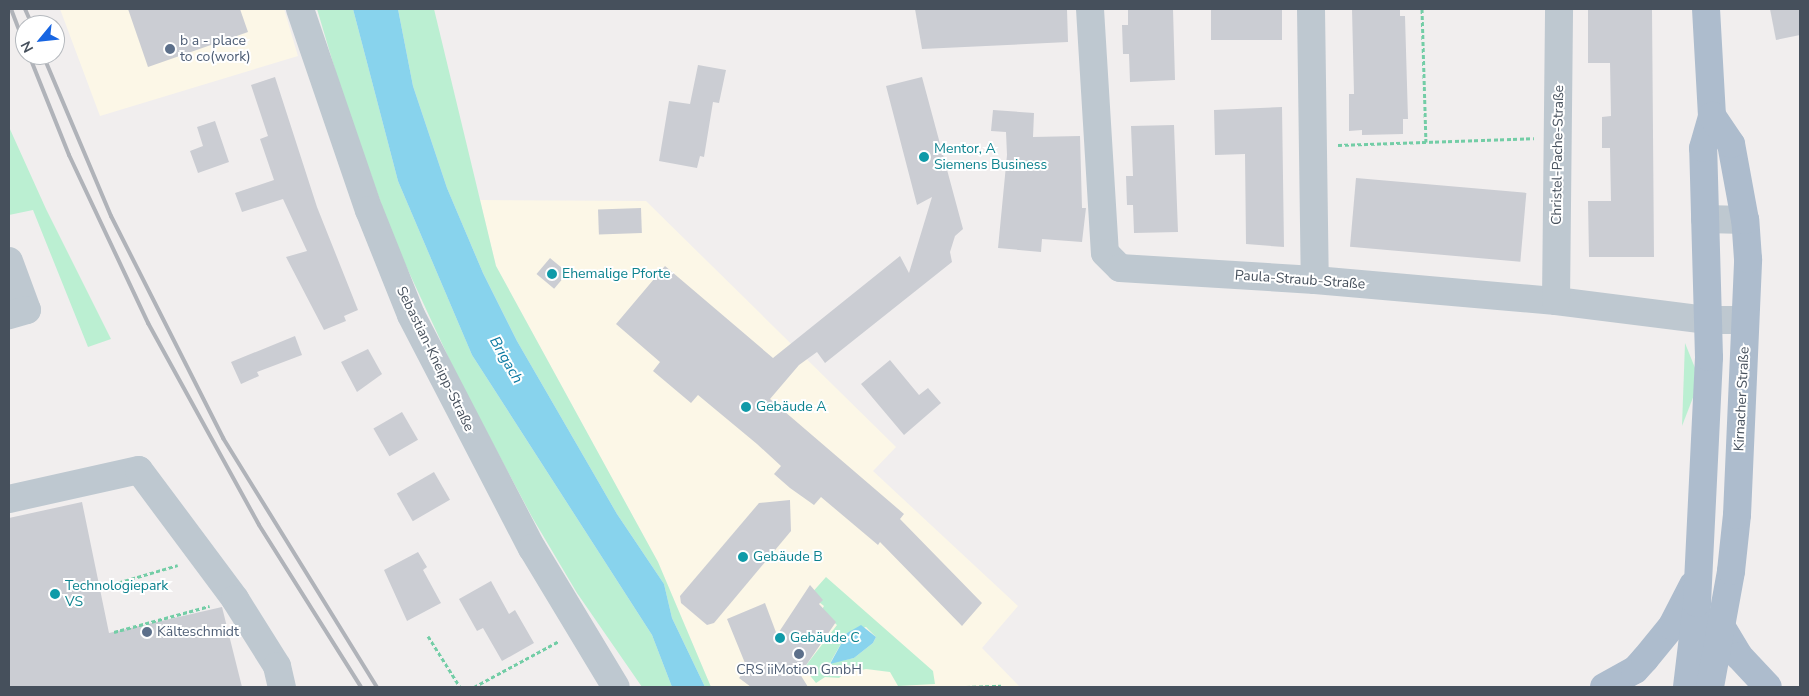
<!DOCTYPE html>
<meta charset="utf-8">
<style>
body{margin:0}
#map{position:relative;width:1809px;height:696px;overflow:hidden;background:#f1eeee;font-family:"Nunito Sans",sans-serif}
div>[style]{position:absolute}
.commercial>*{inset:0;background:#fcf7e7}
.green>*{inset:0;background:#bbefd2}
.water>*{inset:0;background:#88d3ed}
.building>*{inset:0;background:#cbcdd3;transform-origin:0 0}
.path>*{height:3px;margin-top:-1.5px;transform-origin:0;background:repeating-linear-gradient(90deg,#73cda6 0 4px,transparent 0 6.5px)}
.minor>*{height:28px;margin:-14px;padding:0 14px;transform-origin:14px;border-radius:14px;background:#bec8d0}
.major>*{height:28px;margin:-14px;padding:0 14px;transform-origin:14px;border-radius:14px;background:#adbccd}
.rail>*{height:4px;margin:-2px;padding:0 2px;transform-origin:2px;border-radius:2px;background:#b0b3b9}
.dots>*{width:14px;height:14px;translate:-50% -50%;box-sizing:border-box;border:2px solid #fff;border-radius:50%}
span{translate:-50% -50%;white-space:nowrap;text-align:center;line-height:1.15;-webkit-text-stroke:4px #fff;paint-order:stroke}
.service-label{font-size:14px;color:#4e5e75}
.left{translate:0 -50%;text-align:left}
.culture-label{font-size:14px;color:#0d838f}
.street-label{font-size:14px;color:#46505c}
.water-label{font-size:15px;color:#0b7aa2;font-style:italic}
.frame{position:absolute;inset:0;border:10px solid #46505c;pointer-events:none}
.north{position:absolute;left:15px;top:15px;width:50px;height:50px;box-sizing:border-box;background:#fff;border:1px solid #b5b9be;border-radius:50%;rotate:242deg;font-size:14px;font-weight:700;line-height:20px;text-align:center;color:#46505c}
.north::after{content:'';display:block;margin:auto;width:18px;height:22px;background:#1765e2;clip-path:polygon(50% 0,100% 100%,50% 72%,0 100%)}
</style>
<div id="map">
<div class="commercial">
<i style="clip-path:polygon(60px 9px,284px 9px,298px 56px,100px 116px)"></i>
<i style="clip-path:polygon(480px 200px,646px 201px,896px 447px,873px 471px,1018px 606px,982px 648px,1020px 687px,711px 687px,658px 562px,496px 266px)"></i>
</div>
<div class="green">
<i style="clip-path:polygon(317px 9px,353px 9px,398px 181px,472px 355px,652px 635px,672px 687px,642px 687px,577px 593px,532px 517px,458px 378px,394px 240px,342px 93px)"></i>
<i style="clip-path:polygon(398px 9px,434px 9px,496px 266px,658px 562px,711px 687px,705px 687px,672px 618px,664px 584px,617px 514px,517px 341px,483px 273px,447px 188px,413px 86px)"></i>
<i style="clip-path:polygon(9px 127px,46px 209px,111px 339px,88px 347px,33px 210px,9px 215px)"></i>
<i style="clip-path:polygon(1685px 343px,1695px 368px,1694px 395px,1682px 426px)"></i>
<i style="clip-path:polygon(evenodd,826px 577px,933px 671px,935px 684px,898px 686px,890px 672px,866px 669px,844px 674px,839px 678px,825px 677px,816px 683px,804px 668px,837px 625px,821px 611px,824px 606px,810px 595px,826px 577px,866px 627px,876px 637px,873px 643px,854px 658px,830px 663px,847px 633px,866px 627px)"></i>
</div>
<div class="water">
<i style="clip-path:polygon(353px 9px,398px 9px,413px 86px,447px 188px,483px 273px,517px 341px,617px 514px,664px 584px,672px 618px,705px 687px,672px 687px,652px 635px,472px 355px,398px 181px)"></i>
<i style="clip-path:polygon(861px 625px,876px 637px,873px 643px,854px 658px,830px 664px,847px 633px)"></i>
</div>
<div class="building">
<i style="clip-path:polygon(128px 9px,240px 9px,248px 32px,148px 67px)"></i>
<i style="clip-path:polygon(915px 9px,1067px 9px,1068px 42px,922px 49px)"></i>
<i style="clip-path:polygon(1128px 9px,1173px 9px,1175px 80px,1130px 82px,1129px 54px,1123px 54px,1122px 25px,1128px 25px)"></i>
<i style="left:1211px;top:9px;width:71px;height:31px"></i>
<i style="clip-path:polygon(1352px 9px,1400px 9px,1400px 16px,1405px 16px,1408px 119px,1403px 119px,1403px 134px,1362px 135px,1362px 130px,1349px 131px,1349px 94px,1354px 94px)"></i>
<i style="clip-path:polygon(1588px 9px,1652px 9px,1654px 257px,1589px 257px,1588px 201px,1611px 201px,1610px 148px,1602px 148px,1602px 117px,1611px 116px,1610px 63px,1588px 63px)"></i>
<i style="clip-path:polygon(1770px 9px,1800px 9px,1800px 35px,1776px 40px)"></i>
<i style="clip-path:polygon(698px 65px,726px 70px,719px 103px,713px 102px,704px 157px,700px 156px,697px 168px,659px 161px,669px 101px,690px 104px)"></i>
<i style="clip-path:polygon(275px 77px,317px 207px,358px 310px,344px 316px,346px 321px,324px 330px,286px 257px,307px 251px,283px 199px,242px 212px,235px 193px,274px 180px,260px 139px,268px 136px,251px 85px)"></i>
<i style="clip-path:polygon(922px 77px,963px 229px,955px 236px,950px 252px,952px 262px,825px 363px,817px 352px,799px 365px,770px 399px,904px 514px,900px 519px,982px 603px,962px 626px,880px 542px,878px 545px,821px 497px,814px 505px,790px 488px,774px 474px,781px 466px,757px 444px,698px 395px,691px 403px,653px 371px,660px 362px,616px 324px,665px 266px,773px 358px,900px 256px,909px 273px,932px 197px,917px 205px,886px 86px)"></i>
<i style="clip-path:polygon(1282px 107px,1284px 247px,1246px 244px,1245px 154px,1215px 155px,1214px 110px)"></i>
<i style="clip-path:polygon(993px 110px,1034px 113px,1033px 137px,1080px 136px,1082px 208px,1086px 208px,1082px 242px,1042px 239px,1041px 252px,998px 248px,1007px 155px,1006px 132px,991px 131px)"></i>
<i style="clip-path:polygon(215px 121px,229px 162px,198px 173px,190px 151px,203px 146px,197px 127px)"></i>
<i style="clip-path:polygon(1174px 125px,1178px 232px,1134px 233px,1133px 205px,1127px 205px,1126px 176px,1133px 176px,1131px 126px)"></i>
<i style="left:1356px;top:178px;width:171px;height:69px;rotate:5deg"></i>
<i style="left:641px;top:208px;width:25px;height:43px;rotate:88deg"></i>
<i style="left:550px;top:258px;width:23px;height:21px;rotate:40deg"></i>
<i style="clip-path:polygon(295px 336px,302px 355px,257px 372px,259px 376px,241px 384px,231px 362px)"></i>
<i style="clip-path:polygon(368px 349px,382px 374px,357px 392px,341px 362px)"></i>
<i style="clip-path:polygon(890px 360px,919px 395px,928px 388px,941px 403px,904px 435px,861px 384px)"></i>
<i style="left:402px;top:412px;width:32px;height:33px;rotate:60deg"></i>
<i style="left:434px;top:472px;width:32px;height:43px;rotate:60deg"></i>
<i style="clip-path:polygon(790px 500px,791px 531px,714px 623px,707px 625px,681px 603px,680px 596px,759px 503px)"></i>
<i style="clip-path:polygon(82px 502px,109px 633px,222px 607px,242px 687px,9px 687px,9px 518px)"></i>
<i style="clip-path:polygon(418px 552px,427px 567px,423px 570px,441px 603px,407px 621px,384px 570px)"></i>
<i style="clip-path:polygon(491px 581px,509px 614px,515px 610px,534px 643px,502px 661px,483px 628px,477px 631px,459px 599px)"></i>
<i style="clip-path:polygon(810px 585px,823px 600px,819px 604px,836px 622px,800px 674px,808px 687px,751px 687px,739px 678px,747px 668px,727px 619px,765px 603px,777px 635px)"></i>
</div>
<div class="path">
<i style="left:1422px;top:9px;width:133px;rotate:88.3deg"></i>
<i style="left:1338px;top:145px;width:196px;rotate:-2deg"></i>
<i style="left:100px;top:588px;width:81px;rotate:-16.4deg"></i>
<i style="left:114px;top:632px;width:99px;rotate:-15.2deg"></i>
<i style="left:428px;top:636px;width:60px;rotate:57.9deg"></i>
<i style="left:474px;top:687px;width:97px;rotate:-28.4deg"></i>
<i style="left:966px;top:687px;width:35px;rotate:-2deg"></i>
</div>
<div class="minor">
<i style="left:300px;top:9px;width:213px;rotate:71.1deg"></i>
<i style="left:369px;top:210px;width:113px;rotate:68.2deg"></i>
<i style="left:411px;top:315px;width:263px;rotate:62.6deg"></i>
<i style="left:532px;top:548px;width:162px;rotate:58.9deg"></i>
<i style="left:1090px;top:9px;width:244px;rotate:86.5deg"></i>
<i style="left:1105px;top:253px;width:21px;rotate:45deg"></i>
<i style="left:1120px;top:268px;width:195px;rotate:3.5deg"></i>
<i style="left:1315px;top:280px;width:242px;rotate:5deg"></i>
<i style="left:1556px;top:301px;width:151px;rotate:7.2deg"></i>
<i style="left:1706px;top:320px;width:39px"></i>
<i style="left:1311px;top:9px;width:271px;rotate:89.2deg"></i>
<i style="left:1705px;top:219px;width:40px;rotate:1.4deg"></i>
<i style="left:9px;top:261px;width:52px;rotate:69.8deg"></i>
<i style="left:27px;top:310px;width:19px;rotate:164deg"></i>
<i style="left:1556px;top:301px;width:292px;rotate:-89.4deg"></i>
<i style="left:9px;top:499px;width:133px;rotate:-12.6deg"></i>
<i style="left:139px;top:470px;width:161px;rotate:53.3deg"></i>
<i style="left:235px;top:599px;width:79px;rotate:57.9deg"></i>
<i style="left:277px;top:666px;width:22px;rotate:77deg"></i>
</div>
<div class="major">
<i style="left:1721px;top:626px;width:35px;rotate:59deg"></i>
<i style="left:1739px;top:656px;width:42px;rotate:46.9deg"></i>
<i style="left:1604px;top:687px;width:35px;rotate:-29deg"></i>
<i style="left:1635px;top:670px;width:15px;rotate:-48deg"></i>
<i style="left:1645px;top:659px;width:43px;rotate:-50.7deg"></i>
<i style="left:1672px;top:626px;width:46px;rotate:-62.9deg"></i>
<i style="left:1687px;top:687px;width:85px;rotate:-83.2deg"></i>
<i style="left:1697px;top:603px;width:246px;rotate:-87.2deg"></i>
<i style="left:1709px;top:357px;width:209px;rotate:-91.6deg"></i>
<i style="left:1703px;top:148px;width:33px;rotate:-74deg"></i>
<i style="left:1712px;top:116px;width:107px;rotate:-93.2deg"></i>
<i style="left:1710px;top:687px;width:118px;rotate:-79.7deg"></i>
<i style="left:1731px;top:571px;width:56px;rotate:-83.9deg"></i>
<i style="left:1737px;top:515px;width:256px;rotate:-87.5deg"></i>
<i style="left:1748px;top:259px;width:39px;rotate:-94deg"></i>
<i style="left:1745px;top:220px;width:77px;rotate:-100.4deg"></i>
<i style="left:1731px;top:144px;width:34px;rotate:-124deg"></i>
</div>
<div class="rail">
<i style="left:11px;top:9px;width:40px;rotate:69deg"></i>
<i style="left:25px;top:9px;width:17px;rotate:66deg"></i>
<i style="left:29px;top:55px;width:108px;rotate:68.2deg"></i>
<i style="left:69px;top:155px;width:186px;rotate:64.8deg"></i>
<i style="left:148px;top:323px;width:230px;rotate:61.2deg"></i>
<i style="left:259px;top:525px;width:191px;rotate:57.8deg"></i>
<i style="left:43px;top:55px;width:175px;rotate:67.1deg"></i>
<i style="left:111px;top:216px;width:249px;rotate:63.2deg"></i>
<i style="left:223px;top:438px;width:293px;rotate:58.3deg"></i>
</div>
<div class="dots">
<i style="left:170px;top:49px;background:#5c6f8a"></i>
<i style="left:924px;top:157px;background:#0f9aa8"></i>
<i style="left:552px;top:274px;background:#0f9aa8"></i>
<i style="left:746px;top:407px;background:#0f9aa8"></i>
<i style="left:743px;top:557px;background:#0f9aa8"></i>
<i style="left:55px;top:594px;background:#0f9aa8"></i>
<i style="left:147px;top:632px;background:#5c6f8a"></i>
<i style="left:780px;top:638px;background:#0f9aa8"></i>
<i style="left:799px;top:654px;background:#5c6f8a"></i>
</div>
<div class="service-label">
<span class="left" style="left:180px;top:49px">b a - place<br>to co(work)</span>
<span class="left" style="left:157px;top:632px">Kälteschmidt</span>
<span style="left:799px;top:670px">CRS iiMotion GmbH</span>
</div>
<div class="culture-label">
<span class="left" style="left:934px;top:157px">Mentor, A<br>Siemens Business</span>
<span class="left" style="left:562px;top:274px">Ehemalige Pforte</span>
<span class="left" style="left:756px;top:407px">Gebäude A</span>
<span class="left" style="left:753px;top:557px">Gebäude B</span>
<span class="left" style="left:65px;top:594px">Technologiepark<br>VS</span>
<span class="left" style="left:790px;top:638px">Gebäude C</span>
</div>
<div class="street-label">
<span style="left:1558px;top:155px;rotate:-89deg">Christel-Pache-Straße</span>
<span style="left:1300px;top:280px;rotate:4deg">Paula-Straub-Straße</span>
<span style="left:435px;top:359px;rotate:64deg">Sebastian-Kneipp-Straße</span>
<span style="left:1742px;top:399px;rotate:-87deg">Kirnacher Straße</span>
</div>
<div class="water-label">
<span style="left:506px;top:360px;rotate:60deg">Brigach</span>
</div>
<div class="frame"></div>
<div class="north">N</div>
</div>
